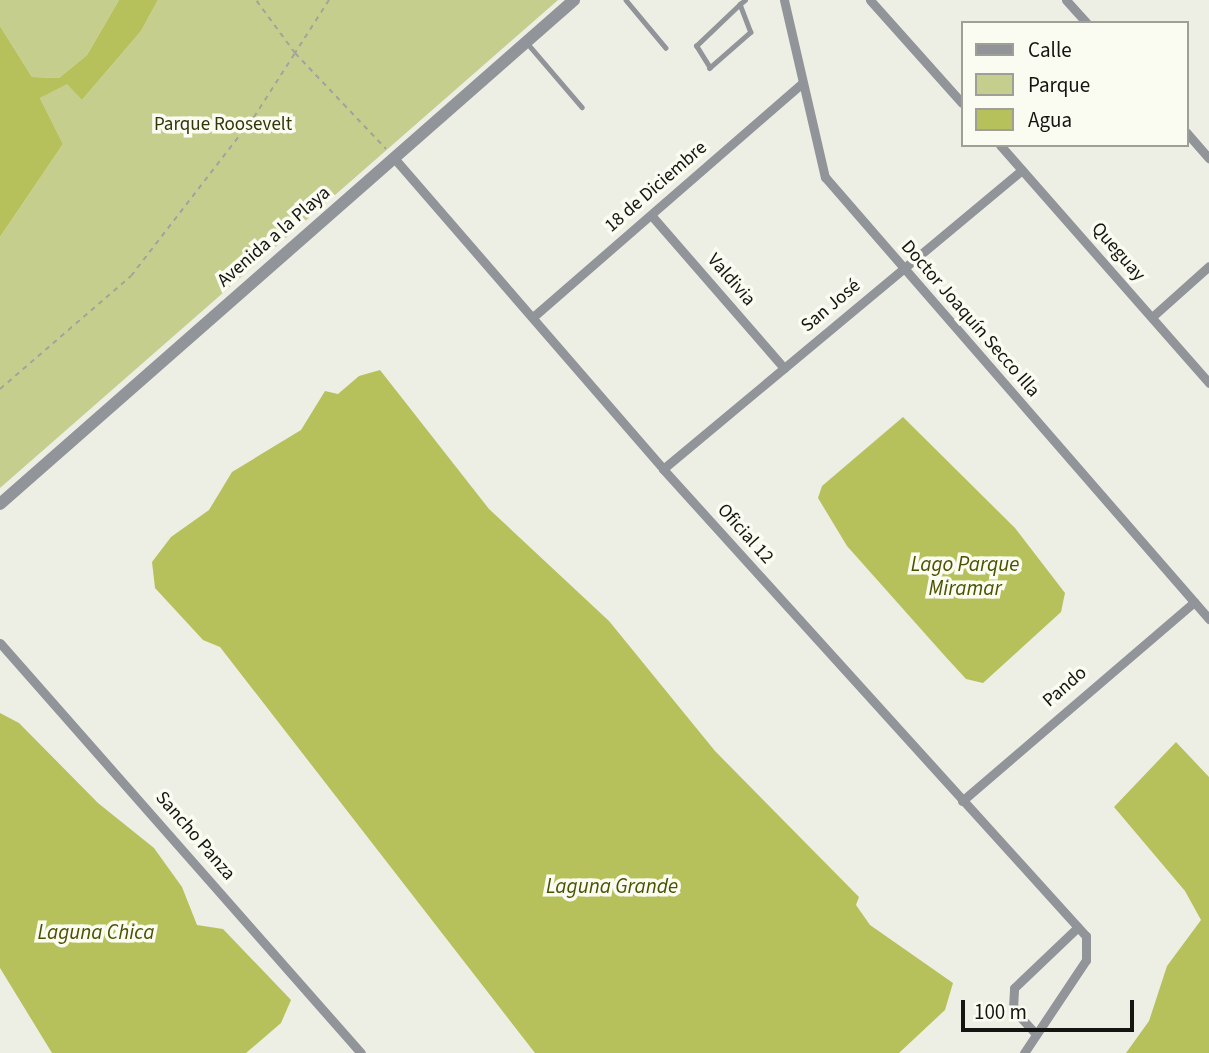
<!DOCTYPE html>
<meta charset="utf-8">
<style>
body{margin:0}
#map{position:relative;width:1209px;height:1053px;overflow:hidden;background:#edeee4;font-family:"Source Sans 3",sans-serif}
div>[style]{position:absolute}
.green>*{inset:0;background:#c6ce8e}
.water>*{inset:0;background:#b7c15c}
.path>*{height:2px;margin-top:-1px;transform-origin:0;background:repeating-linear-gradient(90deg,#a2a39b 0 5px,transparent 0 10px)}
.service>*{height:4.5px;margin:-2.25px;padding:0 2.25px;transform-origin:2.25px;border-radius:2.25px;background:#919498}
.minor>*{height:9px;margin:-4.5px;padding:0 4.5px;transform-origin:4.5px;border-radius:4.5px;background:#919498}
.tertiary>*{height:12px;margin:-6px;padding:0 6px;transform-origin:6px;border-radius:6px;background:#919498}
span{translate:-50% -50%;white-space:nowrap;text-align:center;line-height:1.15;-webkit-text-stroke:7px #fafcf1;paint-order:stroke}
.park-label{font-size:19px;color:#33360b}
.street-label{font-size:19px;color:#141411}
.water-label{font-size:21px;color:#4c5100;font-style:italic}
.legend{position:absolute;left:961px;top:21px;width:228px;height:126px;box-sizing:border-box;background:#fafcf1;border:2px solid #9e9f97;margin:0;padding:9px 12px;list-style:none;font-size:21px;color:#141411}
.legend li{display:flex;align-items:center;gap:14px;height:35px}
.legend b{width:35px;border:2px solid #9e9f97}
.scale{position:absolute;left:961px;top:1000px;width:173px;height:32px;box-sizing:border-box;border:4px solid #141411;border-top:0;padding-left:9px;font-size:21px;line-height:24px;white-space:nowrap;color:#141411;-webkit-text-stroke:5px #fafcf1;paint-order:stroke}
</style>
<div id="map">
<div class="green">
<i style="clip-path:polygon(0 0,119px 0,87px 55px,59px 78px,32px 77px,0 26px)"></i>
<i style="clip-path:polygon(158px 0,558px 0,0 488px,0 237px,63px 144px,40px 98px,67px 83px,82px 100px,141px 31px)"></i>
</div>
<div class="water">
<i style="clip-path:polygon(119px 0,158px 0,141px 31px,82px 100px,67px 84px,40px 98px,63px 144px,0 237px,0 26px,32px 77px,59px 78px,87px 55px)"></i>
<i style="clip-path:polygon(380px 370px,489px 509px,609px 621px,715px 751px,859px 897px,856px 905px,870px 925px,953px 983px,945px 1010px,899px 1053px,535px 1053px,220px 647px,203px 640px,155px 588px,152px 562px,171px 537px,209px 510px,232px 472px,301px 430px,325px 391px,338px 394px,359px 376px)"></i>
<i style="clip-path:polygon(903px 417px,1015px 528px,1065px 593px,1061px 612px,983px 683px,966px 679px,944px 655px,847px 546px,818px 498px,822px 486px)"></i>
<i style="clip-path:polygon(0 713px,19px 723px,98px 803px,154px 848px,182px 887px,197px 925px,223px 929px,291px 1000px,281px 1023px,246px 1053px,52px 1053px,0 968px)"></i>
<i style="clip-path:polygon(1176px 742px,1209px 777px,1209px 1053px,1126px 1053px,1149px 1021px,1167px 966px,1201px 920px,1185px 891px,1114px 807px)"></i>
</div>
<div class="path">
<i style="left:329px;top:0;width:63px;rotate:122.7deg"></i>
<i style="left:295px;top:53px;width:132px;rotate:46.5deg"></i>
<i style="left:0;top:389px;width:173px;rotate:-40.8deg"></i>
<i style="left:131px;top:276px;width:201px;rotate:-52.3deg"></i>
<i style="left:254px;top:117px;width:76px;rotate:-57.4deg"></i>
<i style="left:295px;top:53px;width:66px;rotate:-126.3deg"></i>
</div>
<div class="service">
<i style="left:626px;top:0;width:62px;rotate:50.2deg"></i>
<i style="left:740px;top:4px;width:30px;rotate:69deg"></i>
<i style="left:751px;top:32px;width:55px;rotate:138.7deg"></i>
<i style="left:710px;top:68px;width:26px;rotate:-122deg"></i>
<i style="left:696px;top:46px;width:61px;rotate:-43.7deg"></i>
<i style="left:740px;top:4px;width:6px;rotate:-39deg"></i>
<i style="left:528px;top:44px;width:83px;rotate:49.4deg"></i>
</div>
<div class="minor">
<i style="left:784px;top:0;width:182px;rotate:77deg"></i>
<i style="left:825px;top:177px;width:586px;rotate:49.02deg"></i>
<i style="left:870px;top:0;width:138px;rotate:48.2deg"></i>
<i style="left:1066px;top:0;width:31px;rotate:48deg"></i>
<i style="left:1186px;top:132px;width:35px;rotate:49deg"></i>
<i style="left:1000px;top:145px;width:317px;rotate:48.7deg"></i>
<i style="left:394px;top:158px;width:411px;rotate:49.1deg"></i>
<i style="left:663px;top:469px;width:630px;rotate:47.83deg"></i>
<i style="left:1086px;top:936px;width:24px;rotate:90deg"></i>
<i style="left:1086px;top:960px;width:112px;rotate:123.7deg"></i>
<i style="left:651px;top:215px;width:203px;rotate:49deg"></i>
<i style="left:533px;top:317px;width:357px;rotate:-41deg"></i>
<i style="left:1152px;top:317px;width:76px;rotate:-41.8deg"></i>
<i style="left:663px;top:469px;width:467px;rotate:-39.8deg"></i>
<i style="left:0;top:643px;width:546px;rotate:48.64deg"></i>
<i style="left:962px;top:801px;width:306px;rotate:-40.6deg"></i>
<i style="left:1036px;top:1034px;width:34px;rotate:-133deg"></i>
<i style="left:1013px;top:1009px;width:21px;rotate:-87deg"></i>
<i style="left:1014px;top:988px;width:88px;rotate:-43.6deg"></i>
</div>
<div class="tertiary">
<i style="left:0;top:504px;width:764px;rotate:-41.28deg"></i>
</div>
<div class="park-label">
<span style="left:223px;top:125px">Parque Roosevelt</span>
</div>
<div class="street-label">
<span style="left:656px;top:187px;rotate:-41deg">18 de Diciembre</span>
<span style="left:274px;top:237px;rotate:-41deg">Avenida a la Playa</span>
<span style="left:1118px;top:252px;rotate:49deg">Queguay</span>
<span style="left:731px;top:280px;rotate:49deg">Valdivia</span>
<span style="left:831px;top:306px;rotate:-40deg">San José</span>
<span style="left:970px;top:319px;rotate:49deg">Doctor Joaquín Secco Illa</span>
<span style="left:745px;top:534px;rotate:48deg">Oficial 12</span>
<span style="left:1065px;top:687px;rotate:-41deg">Pando</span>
<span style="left:195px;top:836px;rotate:49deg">Sancho Panza</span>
</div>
<div class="water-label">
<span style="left:965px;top:576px">Lago Parque<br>Miramar</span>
<span style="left:612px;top:886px">Laguna Grande</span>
<span style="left:96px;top:932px">Laguna Chica</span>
</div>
<ul class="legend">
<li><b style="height:9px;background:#919498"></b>Calle</li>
<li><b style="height:19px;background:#c6ce8e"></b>Parque</li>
<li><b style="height:19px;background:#b7c15c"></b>Agua</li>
</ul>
<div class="scale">100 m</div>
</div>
